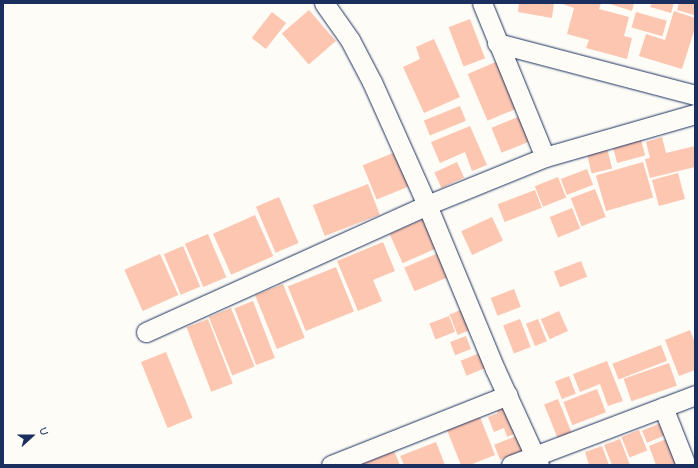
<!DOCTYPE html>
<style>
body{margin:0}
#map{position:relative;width:698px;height:468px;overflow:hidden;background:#fdfcf7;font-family:"Comic Neue",sans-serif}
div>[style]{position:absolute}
.building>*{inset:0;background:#fdc6b0;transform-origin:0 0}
.roads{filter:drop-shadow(0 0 1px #1b2f5e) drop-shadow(0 0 1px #1b2f5e)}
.street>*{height:19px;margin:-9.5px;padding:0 9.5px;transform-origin:9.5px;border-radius:9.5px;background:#fdfcf7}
span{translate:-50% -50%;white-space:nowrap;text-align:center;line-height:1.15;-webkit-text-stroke:4px #fdfcf7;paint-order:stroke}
.frame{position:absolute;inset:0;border:4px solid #1b2f5e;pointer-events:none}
.north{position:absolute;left:12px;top:416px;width:40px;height:40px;-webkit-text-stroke:3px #fdfcf7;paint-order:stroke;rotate:69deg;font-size:11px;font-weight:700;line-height:16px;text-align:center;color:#1b2f5e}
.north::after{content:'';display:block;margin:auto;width:14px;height:18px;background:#1b2f5e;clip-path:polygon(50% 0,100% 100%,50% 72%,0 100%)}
</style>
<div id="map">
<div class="building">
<i style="clip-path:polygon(519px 3px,554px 3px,552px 18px,518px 12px)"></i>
<i style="clip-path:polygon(560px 3px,601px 3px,599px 9px,629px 17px,624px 36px,632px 38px,627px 59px,586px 48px,589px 40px,567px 34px,574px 8px)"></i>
<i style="clip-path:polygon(610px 3px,634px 3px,632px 11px,610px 4px)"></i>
<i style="clip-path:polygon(652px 3px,674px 3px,671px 13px,650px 7px)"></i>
<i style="clip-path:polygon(679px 3px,695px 3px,694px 15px,677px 10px)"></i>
<i style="left:309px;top:10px;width:41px;height:36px;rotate:49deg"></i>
<i style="clip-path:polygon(674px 11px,695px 18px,695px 28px,682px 69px,639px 56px,646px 34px,665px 40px)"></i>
<i style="left:272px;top:12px;width:18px;height:33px;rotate:38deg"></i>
<i style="left:636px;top:12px;width:32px;height:16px;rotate:16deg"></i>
<i style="left:470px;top:19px;width:42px;height:23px;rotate:69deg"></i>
<i style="clip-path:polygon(434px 39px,460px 97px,424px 113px,403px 67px,420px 59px,416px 47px)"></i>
<i style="left:498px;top:61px;width:51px;height:33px;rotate:67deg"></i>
<i style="left:460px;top:106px;width:16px;height:39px;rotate:68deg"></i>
<i style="left:523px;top:115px;width:27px;height:34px;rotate:68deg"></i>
<i style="clip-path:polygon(470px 126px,487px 165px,472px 171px,465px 152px,440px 163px,431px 142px)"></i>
<i style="clip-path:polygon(662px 137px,666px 153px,695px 146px,695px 167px,650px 178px,645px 159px,650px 158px,646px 142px)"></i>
<i style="left:641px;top:140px;width:16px;height:29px;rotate:75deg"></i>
<i style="left:607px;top:148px;width:21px;height:21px;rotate:76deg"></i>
<i style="left:398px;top:151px;width:37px;height:38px;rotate:68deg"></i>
<i style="left:457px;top:162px;width:17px;height:25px;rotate:65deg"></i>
<i style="left:643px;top:162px;width:37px;height:49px;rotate:74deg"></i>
<i style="left:587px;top:169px;width:17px;height:28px;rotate:69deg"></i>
<i style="left:678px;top:173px;width:27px;height:27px;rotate:75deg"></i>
<i style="left:558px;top:177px;width:22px;height:25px;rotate:68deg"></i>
<i style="left:368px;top:184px;width:33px;height:59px;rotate:69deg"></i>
<i style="left:595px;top:189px;width:30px;height:26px;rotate:69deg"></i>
<i style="left:535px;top:190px;width:19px;height:40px;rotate:69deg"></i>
<i style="left:279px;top:197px;width:50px;height:25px;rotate:67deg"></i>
<i style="left:572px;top:208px;width:22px;height:24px;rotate:68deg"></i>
<i style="left:255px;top:215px;width:45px;height:46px;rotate:66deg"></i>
<i style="left:428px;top:217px;width:32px;height:42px;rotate:66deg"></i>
<i style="left:492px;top:217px;width:26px;height:34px;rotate:65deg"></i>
<i style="left:208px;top:234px;width:47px;height:25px;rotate:67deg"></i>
<i style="clip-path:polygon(383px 242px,395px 271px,373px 280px,382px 301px,358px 311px,337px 261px)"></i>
<i style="left:183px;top:246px;width:44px;height:21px;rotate:67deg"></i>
<i style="left:443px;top:251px;width:26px;height:42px;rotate:67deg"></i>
<i style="left:160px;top:254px;width:45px;height:39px;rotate:66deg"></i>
<i style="left:581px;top:261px;width:17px;height:29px;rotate:69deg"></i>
<i style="left:336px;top:267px;width:48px;height:52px;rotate:68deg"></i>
<i style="left:283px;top:284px;width:58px;height:30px;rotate:68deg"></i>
<i style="left:514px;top:289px;width:19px;height:25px;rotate:69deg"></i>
<i style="left:253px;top:301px;width:61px;height:20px;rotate:69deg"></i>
<i style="left:468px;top:307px;width:22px;height:20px;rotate:68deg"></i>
<i style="left:231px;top:308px;width:63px;height:24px;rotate:68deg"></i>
<i style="left:559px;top:311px;width:22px;height:20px;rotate:66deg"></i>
<i style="left:449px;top:316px;width:17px;height:21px;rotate:69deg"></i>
<i style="left:208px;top:319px;width:69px;height:23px;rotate:69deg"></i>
<i style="left:520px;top:319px;width:30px;height:18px;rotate:69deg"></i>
<i style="left:538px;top:319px;width:24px;height:13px;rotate:68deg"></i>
<i style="clip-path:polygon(690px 330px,695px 343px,695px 370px,679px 376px,665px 340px)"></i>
<i style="left:466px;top:336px;width:14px;height:17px;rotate:69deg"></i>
<i style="left:661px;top:345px;width:17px;height:52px;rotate:69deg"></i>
<i style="left:166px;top:352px;width:71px;height:27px;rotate:68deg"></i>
<i style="left:480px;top:353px;width:16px;height:21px;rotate:68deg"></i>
<i style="clip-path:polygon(607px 361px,623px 401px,608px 406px,600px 384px,580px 392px,573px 374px)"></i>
<i style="left:669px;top:363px;width:24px;height:48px;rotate:71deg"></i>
<i style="left:569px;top:376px;width:19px;height:15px;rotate:69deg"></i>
<i style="left:597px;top:389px;width:25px;height:36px;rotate:69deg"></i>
<i style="left:558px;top:399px;width:38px;height:15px;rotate:68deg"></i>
<i style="clip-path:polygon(508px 400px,520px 432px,507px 437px,504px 428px,494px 432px,488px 417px,498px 413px,495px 406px)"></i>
<i style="clip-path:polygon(480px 417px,495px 455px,470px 465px,461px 465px,447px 430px)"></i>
<i style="left:665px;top:421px;width:13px;height:25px;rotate:67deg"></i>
<i style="left:639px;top:430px;width:22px;height:19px;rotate:68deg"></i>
<i style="left:521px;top:434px;width:16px;height:29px;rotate:68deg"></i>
<i style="clip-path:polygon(669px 438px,680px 465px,656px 465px,649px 446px)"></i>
<i style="clip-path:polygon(620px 439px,630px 465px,612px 465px,604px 445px)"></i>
<i style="clip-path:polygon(436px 442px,445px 465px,404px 465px,400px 456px)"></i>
<i style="clip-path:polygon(392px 446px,400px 465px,357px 465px,356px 461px)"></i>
<i style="clip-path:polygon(602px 446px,609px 465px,589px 465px,585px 452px)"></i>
</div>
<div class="roads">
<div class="street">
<i style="left:324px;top:3px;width:45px;rotate:54.9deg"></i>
<i style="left:350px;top:40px;width:47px;rotate:62.4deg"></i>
<i style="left:372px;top:82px;width:135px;rotate:65.9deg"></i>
<i style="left:427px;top:205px;width:178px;rotate:67.5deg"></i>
<i style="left:495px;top:369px;width:106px;rotate:65.4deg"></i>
<i style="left:482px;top:3px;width:166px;rotate:67.8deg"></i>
<i style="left:497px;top:43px;width:205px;rotate:14.7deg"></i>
<i style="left:146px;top:332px;width:308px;rotate:-24.3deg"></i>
<i style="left:427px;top:205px;width:127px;rotate:-22.1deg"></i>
<i style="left:545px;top:157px;width:156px;rotate:-16deg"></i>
<i style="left:663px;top:407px;width:62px;rotate:68.4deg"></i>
<i style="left:331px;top:465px;width:190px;rotate:-21.6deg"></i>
<i style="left:511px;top:465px;width:197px;rotate:-20.8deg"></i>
</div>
</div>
<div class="frame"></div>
<div class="north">U</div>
</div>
